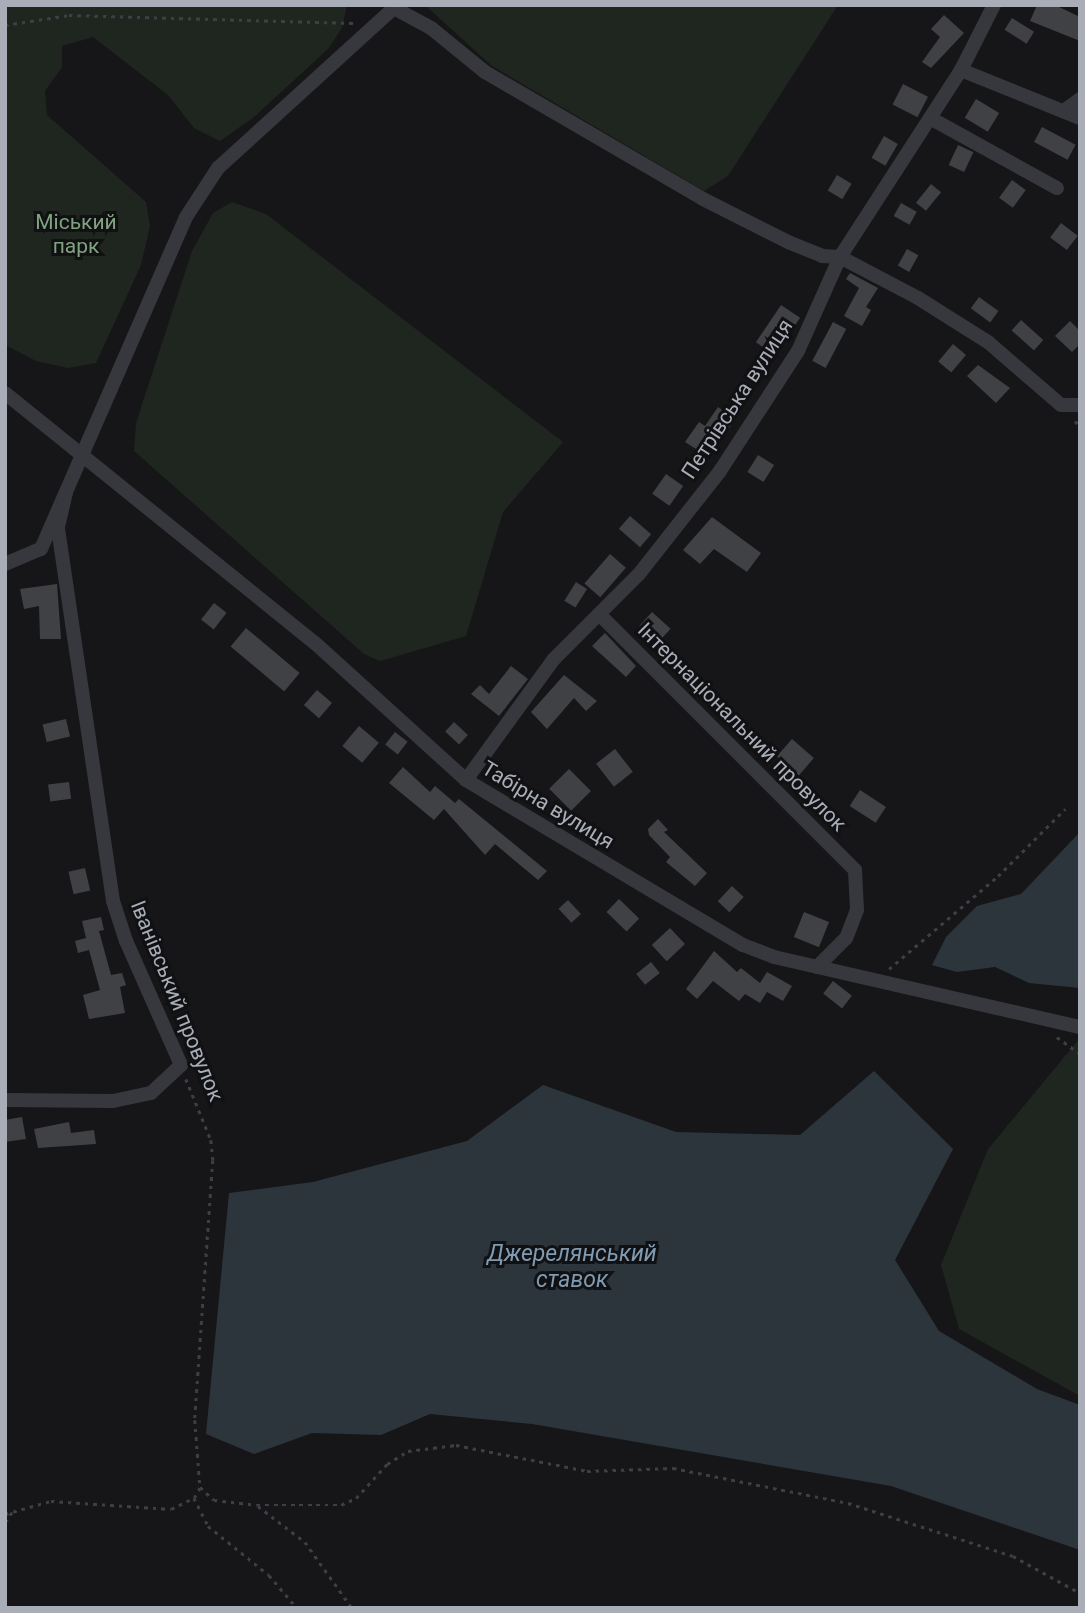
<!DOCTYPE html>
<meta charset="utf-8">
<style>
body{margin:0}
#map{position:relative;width:1085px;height:1613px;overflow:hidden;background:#161618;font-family:Roboto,sans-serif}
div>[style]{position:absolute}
.green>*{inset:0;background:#1e261f}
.water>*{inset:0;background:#2c353c}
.building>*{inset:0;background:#404145;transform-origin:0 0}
.path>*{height:2.5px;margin-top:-1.25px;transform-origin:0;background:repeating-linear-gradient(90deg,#3d3f44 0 3.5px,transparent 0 8.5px)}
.street>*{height:14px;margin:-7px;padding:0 7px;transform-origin:7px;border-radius:7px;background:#37383d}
span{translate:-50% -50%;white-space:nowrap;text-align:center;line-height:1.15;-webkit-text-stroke:6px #111113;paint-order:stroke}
.park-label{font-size:21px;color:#7fa381}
.street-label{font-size:21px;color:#a8adb8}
.water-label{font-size:23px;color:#7f9bb3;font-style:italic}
.frame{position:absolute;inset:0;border:7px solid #a8adb8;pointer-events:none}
</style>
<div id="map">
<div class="green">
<i style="clip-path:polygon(5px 5px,347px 5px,342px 28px,328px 49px,254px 117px,220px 141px,194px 128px,168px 95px,93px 37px,62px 46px,62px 67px,45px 91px,47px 115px,146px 202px,150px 226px,141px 265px,96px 363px,68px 368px,36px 361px,5px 345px)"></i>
<i style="clip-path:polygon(838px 5px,728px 176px,704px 191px,492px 66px,427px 7px)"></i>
<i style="clip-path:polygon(232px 202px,266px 214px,563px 442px,503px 512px,466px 636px,380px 661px,364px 654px,134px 451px,136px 423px,192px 251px,213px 213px)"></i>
<i style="clip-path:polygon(1080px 1038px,1080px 1396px,959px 1329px,941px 1265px,988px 1149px)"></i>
</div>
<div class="water">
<i style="clip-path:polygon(1080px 832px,1080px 988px,1029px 983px,995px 967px,957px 972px,932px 965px,946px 937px,977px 906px,1021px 894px)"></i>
<i style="clip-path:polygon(874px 1071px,953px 1149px,895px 1260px,939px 1331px,1037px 1389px,1080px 1405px,1080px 1550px,891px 1486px,532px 1424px,430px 1414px,381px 1435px,312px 1433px,254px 1454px,206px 1434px,229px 1193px,313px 1182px,467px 1141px,543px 1085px,676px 1132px,800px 1135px)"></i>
</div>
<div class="building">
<i style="clip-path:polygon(1037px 5px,1055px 5px,1080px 17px,1080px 41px,1030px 21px)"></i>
<i style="clip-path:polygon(944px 15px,964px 33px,931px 68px,922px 62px,940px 37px,931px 29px)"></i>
<i style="left:1012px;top:18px;width:26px;height:14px;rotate:32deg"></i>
<i style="left:903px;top:84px;width:28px;height:23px;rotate:27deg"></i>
<i style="left:976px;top:99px;width:27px;height:22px;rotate:31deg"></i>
<i style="left:1042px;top:127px;width:38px;height:17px;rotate:28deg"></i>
<i style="left:884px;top:136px;width:16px;height:25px;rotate:30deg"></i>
<i style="left:958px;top:145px;width:17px;height:22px;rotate:25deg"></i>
<i style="left:837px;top:175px;width:17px;height:18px;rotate:31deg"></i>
<i style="left:1012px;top:180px;width:17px;height:22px;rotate:36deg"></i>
<i style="left:931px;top:184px;width:13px;height:24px;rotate:39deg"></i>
<i style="left:901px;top:203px;width:18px;height:15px;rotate:29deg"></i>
<i style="left:1061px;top:223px;width:21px;height:18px;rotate:37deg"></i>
<i style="left:907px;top:249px;width:13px;height:19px;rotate:29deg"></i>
<i style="clip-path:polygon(850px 273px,878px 288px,866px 307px,871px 310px,862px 326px,844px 316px,859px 288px,846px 279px)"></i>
<i style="left:979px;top:297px;width:24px;height:14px;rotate:36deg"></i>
<i style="left:781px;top:305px;width:23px;height:45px;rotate:34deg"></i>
<i style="left:1021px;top:320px;width:30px;height:14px;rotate:42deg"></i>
<i style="clip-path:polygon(1070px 321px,1080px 331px,1080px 344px,1072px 352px,1055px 336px)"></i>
<i style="left:833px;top:322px;width:15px;height:44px;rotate:28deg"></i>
<i style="left:953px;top:344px;width:17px;height:23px;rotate:40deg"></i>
<i style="clip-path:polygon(978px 365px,1010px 388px,996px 403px,967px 376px)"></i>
<i style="clip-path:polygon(718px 407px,735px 419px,727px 431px,722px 427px,704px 454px,685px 442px,699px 422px,705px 426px)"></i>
<i style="left:758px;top:455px;width:19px;height:20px;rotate:32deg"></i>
<i style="left:666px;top:474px;width:21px;height:24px;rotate:35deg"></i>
<i style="left:630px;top:516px;width:28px;height:17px;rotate:41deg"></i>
<i style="clip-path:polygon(712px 517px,761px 553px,747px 572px,714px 549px,700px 564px,683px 550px)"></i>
<i style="left:610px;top:554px;width:21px;height:39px;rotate:41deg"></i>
<i style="left:576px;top:582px;width:13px;height:22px;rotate:32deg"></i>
<i style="clip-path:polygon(57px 584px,61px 639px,40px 639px,39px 606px,24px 609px,20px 589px)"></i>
<i style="left:214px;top:603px;width:16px;height:21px;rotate:38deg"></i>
<i style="left:652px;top:612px;width:25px;height:19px;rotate:42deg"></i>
<i style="left:246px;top:628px;width:70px;height:24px;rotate:40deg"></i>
<i style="clip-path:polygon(605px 633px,636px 666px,626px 677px,592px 646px)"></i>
<i style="clip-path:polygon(511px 666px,528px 679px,499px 716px,471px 694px,480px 685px,489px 694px)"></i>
<i style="clip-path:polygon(564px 675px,597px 701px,586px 711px,574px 698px,547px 729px,531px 712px)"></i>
<i style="left:317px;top:690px;width:20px;height:20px;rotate:41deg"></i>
<i style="left:66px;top:719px;width:18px;height:24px;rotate:77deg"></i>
<i style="left:454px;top:722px;width:19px;height:13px;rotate:43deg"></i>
<i style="left:359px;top:726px;width:26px;height:26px;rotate:40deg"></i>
<i style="left:395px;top:732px;width:16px;height:16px;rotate:38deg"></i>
<i style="left:792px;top:739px;width:29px;height:23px;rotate:41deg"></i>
<i style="left:615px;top:749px;width:29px;height:24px;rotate:52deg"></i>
<i style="clip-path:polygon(403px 767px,430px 792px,435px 786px,455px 803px,459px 799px,547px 871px,538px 880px,495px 844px,485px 855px,444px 809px,434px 820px,389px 783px)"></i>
<i style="left:569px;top:769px;width:31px;height:28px;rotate:45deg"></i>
<i style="left:69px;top:782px;width:17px;height:21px;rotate:83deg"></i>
<i style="left:860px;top:790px;width:31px;height:19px;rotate:33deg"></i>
<i style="clip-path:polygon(658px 819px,668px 830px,664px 832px,707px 873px,695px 886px,666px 862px,670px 857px,649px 835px,648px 829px)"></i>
<i style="left:85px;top:868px;width:23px;height:17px;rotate:77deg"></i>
<i style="left:732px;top:886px;width:16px;height:21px;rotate:43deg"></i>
<i style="left:619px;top:899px;width:28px;height:18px;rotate:44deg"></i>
<i style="left:568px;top:900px;width:19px;height:13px;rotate:47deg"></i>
<i style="left:804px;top:912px;width:27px;height:27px;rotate:22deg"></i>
<i style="clip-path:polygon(101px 917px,104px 930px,99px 931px,111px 975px,122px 973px,126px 985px,120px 987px,125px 1013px,89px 1019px,83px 995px,100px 990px,89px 950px,78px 953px,75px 941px,86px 938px,82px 921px)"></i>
<i style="left:670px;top:928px;width:22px;height:25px;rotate:47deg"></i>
<i style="clip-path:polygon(714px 951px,737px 972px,741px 968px,760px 983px,767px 972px,792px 986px,783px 1001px,767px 992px,760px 1003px,745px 994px,739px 1001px,713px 981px,697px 999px,686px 989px)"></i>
<i style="left:651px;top:962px;width:14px;height:19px;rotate:51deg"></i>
<i style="left:833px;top:981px;width:24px;height:16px;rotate:38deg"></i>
<i style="clip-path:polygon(22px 1117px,26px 1139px,5px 1142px,5px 1120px)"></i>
<i style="clip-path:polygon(69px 1122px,71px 1133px,94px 1130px,96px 1144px,38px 1148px,34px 1129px)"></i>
</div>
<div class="path">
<i style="left:5px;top:25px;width:65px;rotate:-8.9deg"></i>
<i style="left:69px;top:15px;width:285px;rotate:1.6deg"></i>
<i style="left:1075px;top:421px;width:7px;rotate:45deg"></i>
<i style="left:889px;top:969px;width:143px;rotate:-40.5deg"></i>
<i style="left:998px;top:876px;width:95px;rotate:-45deg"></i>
<i style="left:1057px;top:1037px;width:29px;rotate:36deg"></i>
<i style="left:186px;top:1079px;width:66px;rotate:67.7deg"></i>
<i style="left:211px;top:1140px;width:20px;rotate:84deg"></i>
<i style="left:213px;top:1160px;width:261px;rotate:94deg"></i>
<i style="left:195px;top:1420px;width:67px;rotate:85.7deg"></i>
<i style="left:194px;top:1498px;width:31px;rotate:63deg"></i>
<i style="left:208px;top:1526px;width:78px;rotate:38.8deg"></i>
<i style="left:269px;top:1575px;width:43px;rotate:49.7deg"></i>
<i style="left:258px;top:1506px;width:59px;rotate:37.5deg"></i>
<i style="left:305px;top:1542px;width:81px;rotate:54.5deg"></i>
<i style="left:5px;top:1514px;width:48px;rotate:-15.8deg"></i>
<i style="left:51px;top:1501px;width:120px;rotate:3.8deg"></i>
<i style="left:171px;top:1509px;width:25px;rotate:-26deg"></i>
<i style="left:194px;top:1498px;width:13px;rotate:-61deg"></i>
<i style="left:200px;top:1487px;width:19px;rotate:43deg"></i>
<i style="left:214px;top:1500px;width:43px;rotate:6.6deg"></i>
<i style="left:257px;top:1505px;width:84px"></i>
<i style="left:341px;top:1505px;width:17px;rotate:-25deg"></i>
<i style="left:356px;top:1498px;width:46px;rotate:-47.6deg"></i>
<i style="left:387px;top:1464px;width:25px;rotate:-32deg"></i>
<i style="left:408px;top:1451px;width:48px;rotate:-7.1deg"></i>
<i style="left:456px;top:1445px;width:134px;rotate:11.2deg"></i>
<i style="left:587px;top:1471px;width:86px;rotate:-2deg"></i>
<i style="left:673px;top:1468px;width:178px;rotate:11.3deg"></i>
<i style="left:848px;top:1503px;width:173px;rotate:17.8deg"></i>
<i style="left:1013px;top:1556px;width:77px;rotate:28.9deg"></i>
<i style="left:5px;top:1522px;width:12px;rotate:-55deg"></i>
</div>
<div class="street">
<i style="left:394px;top:8px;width:42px;rotate:28.4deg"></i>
<i style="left:431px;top:28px;width:70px;rotate:39.2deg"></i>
<i style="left:485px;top:72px;width:252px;rotate:30.2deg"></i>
<i style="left:703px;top:199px;width:95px;rotate:26.8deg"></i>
<i style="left:788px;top:242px;width:37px;rotate:22deg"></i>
<i style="left:822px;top:256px;width:18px;rotate:3deg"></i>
<i style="left:840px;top:257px;width:88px;rotate:27.7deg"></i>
<i style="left:918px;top:298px;width:83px;rotate:32.2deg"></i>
<i style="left:988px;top:342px;width:96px;rotate:40.8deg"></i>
<i style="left:1061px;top:405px;width:19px"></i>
<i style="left:961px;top:70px;width:128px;rotate:22deg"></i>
<i style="left:1065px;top:110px;width:19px;rotate:-36deg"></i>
<i style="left:930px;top:118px;width:145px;rotate:28.9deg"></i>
<i style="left:5px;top:393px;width:398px;rotate:38.9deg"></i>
<i style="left:315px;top:643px;width:204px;rotate:42.2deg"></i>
<i style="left:466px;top:780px;width:322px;rotate:30.8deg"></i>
<i style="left:743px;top:945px;width:33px;rotate:21deg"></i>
<i style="left:774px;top:957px;width:314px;rotate:12.9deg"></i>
<i style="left:5px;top:564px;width:39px;rotate:-23deg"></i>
<i style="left:41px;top:549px;width:362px;rotate:-66.4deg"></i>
<i style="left:186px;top:217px;width:59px;rotate:-56.9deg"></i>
<i style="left:218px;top:168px;width:242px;rotate:-42.3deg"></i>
<i style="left:599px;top:614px;width:362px;rotate:45deg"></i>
<i style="left:855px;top:870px;width:40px;rotate:87.1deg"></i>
<i style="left:857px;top:910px;width:30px;rotate:111deg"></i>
<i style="left:846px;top:938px;width:41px;rotate:135deg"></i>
<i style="left:466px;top:780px;width:150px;rotate:-54deg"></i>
<i style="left:554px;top:659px;width:120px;rotate:-45deg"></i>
<i style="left:639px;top:574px;width:131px;rotate:-51.8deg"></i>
<i style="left:720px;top:471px;width:143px;rotate:-57deg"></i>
<i style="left:798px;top:351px;width:103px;rotate:-65.9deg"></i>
<i style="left:840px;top:257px;width:223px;rotate:-57.1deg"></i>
<i style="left:961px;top:70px;width:73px;rotate:-63.1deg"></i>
<i style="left:5px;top:1100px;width:108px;rotate:0.5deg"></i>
<i style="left:113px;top:1101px;width:39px;rotate:-12deg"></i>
<i style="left:151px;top:1093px;width:41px;rotate:-43deg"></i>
<i style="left:181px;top:1065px;width:136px;rotate:-113.9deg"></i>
<i style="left:126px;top:941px;width:42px;rotate:-108deg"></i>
<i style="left:113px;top:901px;width:378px;rotate:-98.4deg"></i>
<i style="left:58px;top:527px;width:36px;rotate:-77deg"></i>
</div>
<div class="park-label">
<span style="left:76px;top:234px">Міський<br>парк</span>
</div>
<div class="street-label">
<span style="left:737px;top:399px;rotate:-57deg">Петрівська вулиця</span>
<span style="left:742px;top:727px;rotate:45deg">Інтернаціональний провулок</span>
<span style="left:548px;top:805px;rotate:31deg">Табірна вулиця</span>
<span style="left:177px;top:1001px;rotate:68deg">Іванівський провулок</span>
</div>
<div class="water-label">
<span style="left:572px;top:1267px">Джерелянський<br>ставок</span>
</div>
<div class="frame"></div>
</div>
